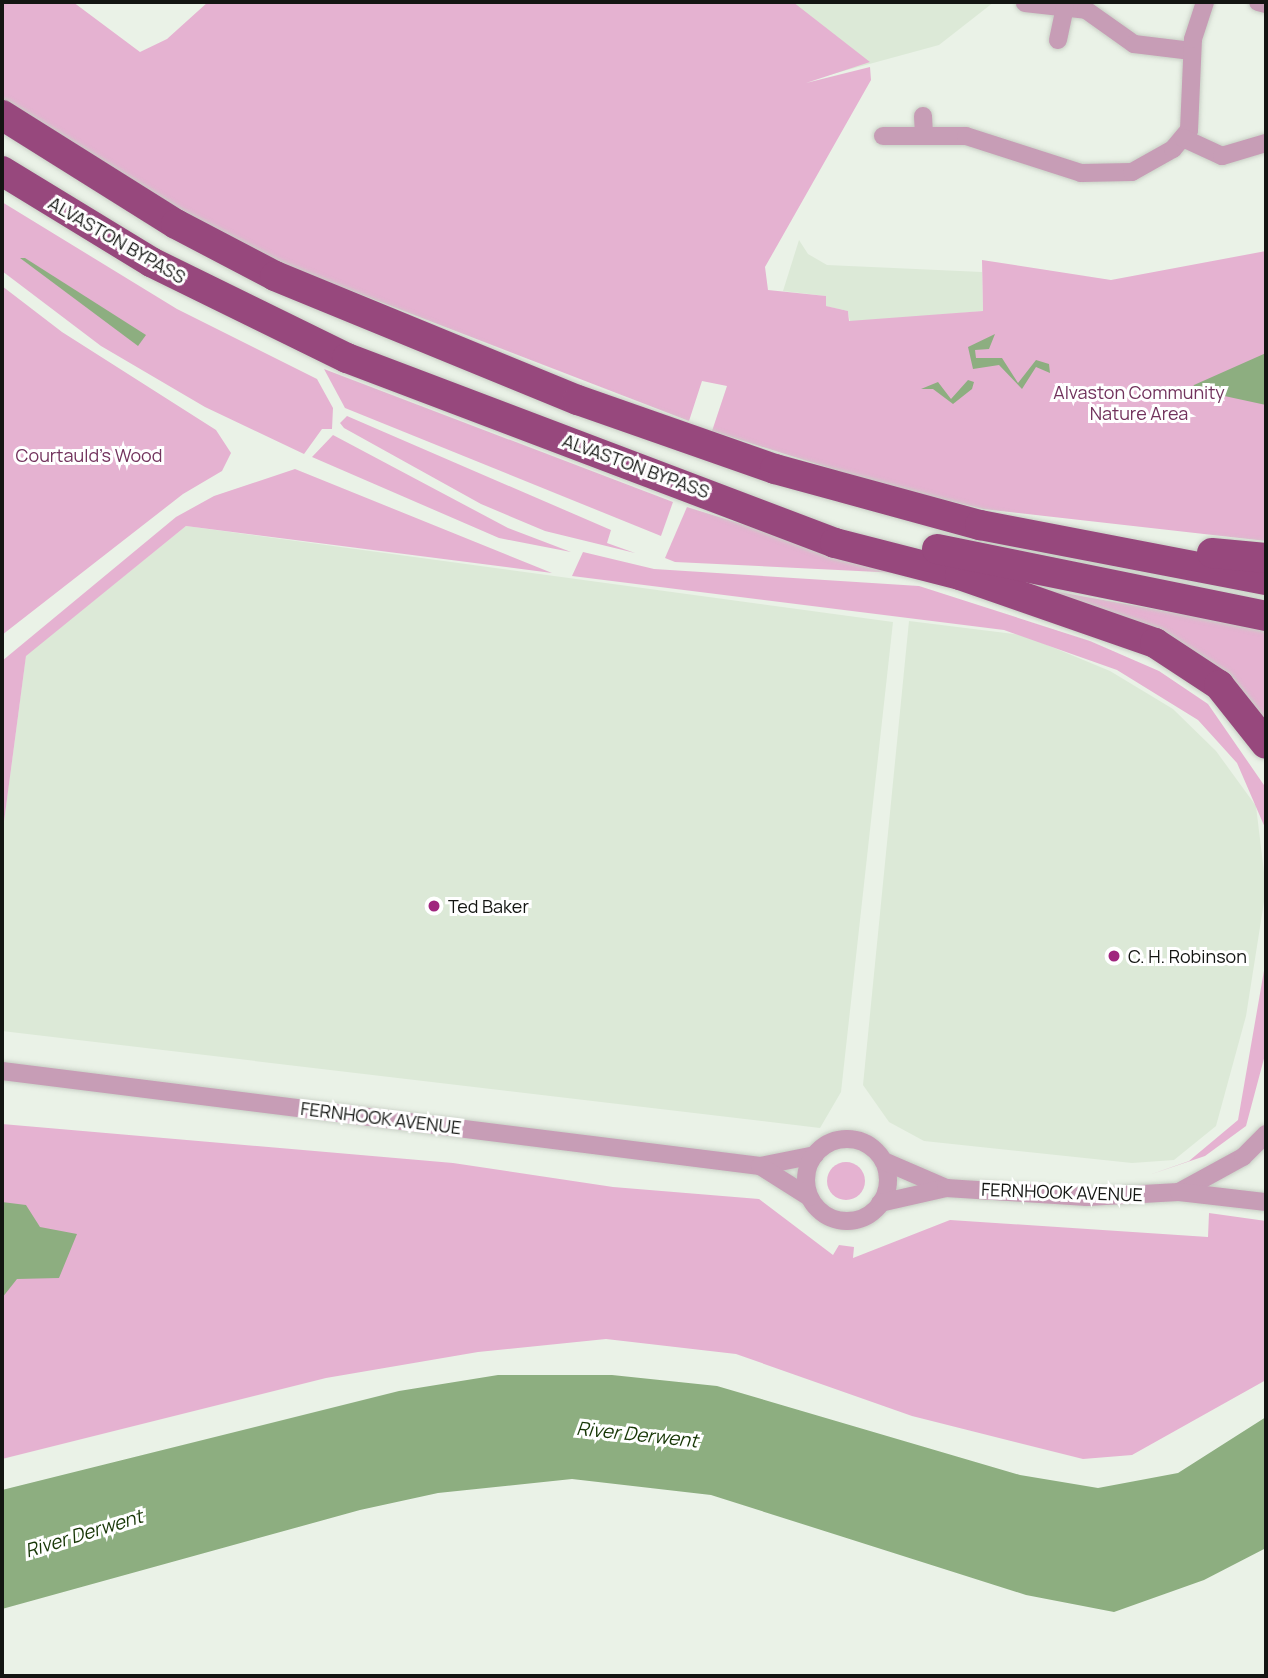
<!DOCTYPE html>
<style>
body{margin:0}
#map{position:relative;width:1268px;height:1678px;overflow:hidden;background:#eaf2e7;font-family:Manrope,sans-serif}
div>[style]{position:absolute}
.built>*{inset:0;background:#dce9d7}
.green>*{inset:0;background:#e5b2d1}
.round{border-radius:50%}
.water>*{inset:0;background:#8dae80}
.roads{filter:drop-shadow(0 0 2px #c8cfc5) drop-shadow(0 0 2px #c8cfc5)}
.minor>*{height:18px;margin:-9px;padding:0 9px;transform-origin:9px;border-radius:9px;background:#c79db6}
.minor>.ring{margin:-9px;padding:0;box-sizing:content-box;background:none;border:18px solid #c79db6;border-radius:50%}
.trunk>*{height:30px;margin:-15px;padding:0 15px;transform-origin:15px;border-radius:15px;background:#97487d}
.dots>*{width:19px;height:19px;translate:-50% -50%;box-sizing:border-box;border:4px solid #fff;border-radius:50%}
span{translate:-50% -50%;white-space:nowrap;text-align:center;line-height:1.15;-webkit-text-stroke:6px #fff;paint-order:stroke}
.street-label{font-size:18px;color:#131512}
.park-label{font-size:18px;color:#72335d}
.poi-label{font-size:18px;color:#131512}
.left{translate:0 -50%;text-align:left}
.water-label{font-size:19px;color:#163605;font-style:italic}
.frame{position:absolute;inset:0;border:4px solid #131512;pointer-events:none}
</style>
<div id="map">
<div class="built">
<i style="clip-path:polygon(485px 2px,994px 2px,939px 45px,678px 116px)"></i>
<i style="clip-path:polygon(799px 240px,808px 254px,827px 265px,982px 272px,983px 311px,850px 323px,848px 311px,825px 306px,826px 296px,783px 291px)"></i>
<i style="clip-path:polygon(186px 526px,893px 622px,841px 1092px,820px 1128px,2px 1031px,2px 837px,26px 655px)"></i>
<i style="clip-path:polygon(909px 621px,1023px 635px,1110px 671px,1173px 709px,1216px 751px,1256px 806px,1266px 889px,1246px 1016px,1216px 1126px,1174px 1160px,1132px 1163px,924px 1141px,889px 1122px,863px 1085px)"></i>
</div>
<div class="green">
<i style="clip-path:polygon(2px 2px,73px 2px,140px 52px,167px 39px,208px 2px,793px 2px,870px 62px,806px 83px,870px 67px,871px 80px,765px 267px,768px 290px,826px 296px,826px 306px,848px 311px,849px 321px,983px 311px,982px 260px,1111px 280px,1266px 251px,1266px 541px,983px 509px,880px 484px,712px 431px,727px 386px,702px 381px,689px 421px,269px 259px,89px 157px,2px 98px)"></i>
<i style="clip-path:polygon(2px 202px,177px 309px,317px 379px,333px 408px,332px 429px,322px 429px,304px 454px,205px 407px,101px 346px,2px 271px)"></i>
<i style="clip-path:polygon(2px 286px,62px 332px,216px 430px,231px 453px,222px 471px,183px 494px,2px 635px)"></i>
<i style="clip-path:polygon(324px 369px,673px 502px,661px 536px,345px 408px)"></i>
<i style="clip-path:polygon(347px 416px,611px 530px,607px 543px,635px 553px,545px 531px,481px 504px,344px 428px,340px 423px)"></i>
<i style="clip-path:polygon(333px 435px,508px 528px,571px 552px,499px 538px,312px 457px)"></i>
<i style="clip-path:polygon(295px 469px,552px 573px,186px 526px,26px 656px,2px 837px,2px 661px,176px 517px,214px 496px)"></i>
<i style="clip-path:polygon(687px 507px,899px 573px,675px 562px,665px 558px)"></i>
<i style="clip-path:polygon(583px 552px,654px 569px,919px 586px,1090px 641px,1159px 671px,1208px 704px,1266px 788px,1266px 830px,1237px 763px,1198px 720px,1117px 670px,1004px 630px,572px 576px)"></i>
<i style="clip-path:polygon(1025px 586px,1266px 629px,1266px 722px,1165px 635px)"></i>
<i style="clip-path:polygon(1266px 959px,1266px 1051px,1246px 1126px,1205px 1156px,1149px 1175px,1189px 1161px,1238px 1120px)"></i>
<i style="clip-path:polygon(2px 1124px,453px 1163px,613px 1187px,759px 1199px,833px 1255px,839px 1245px,854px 1247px,853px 1258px,950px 1220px,1208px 1237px,1209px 1213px,1266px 1221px,1266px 1380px,1132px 1455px,1083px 1459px,912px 1416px,736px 1354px,606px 1339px,478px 1352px,326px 1378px,2px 1459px)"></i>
<i class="round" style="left:827px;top:1162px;width:38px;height:38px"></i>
</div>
<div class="water">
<i style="clip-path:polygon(20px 258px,25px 258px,146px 335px,138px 346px)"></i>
<i style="clip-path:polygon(995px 334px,989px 349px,975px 350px,976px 358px,1002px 358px,1018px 383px,1036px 360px,1049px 364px,1050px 373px,1036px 367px,1022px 389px,999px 365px,973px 369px,968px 347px)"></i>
<i style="clip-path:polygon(1266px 353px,1266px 405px,1192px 389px,1194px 385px)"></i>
<i style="clip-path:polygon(968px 380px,974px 382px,972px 389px,953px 404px,933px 389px,921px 389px,938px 382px,951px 399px)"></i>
<i style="clip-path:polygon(2px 1202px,26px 1205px,40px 1227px,77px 1234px,59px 1278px,17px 1279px,2px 1298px)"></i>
<i style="clip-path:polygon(612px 1375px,717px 1386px,1020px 1475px,1098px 1488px,1178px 1473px,1266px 1417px,1266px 1548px,1204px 1580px,1114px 1612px,1026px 1595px,711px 1495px,572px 1479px,438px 1493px,360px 1510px,2px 1609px,2px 1490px,399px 1391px,498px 1375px)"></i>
</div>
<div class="roads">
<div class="minor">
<i style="left:1258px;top:2px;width:8px;rotate:14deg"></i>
<i style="left:1025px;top:3px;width:61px;rotate:6.5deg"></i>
<i style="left:1086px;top:10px;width:59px;rotate:35.3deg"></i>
<i style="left:1134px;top:44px;width:58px;rotate:6.9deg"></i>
<i style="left:1058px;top:40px;width:33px;rotate:-78deg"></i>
<i style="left:923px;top:116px;width:20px;rotate:87deg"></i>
<i style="left:883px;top:136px;width:83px"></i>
<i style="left:966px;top:136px;width:121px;rotate:17.8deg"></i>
<i style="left:1081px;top:173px;width:51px;rotate:-1.1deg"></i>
<i style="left:1132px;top:172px;width:47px;rotate:-29.3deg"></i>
<i style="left:1173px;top:149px;width:25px;rotate:-50deg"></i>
<i style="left:1189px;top:130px;width:91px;rotate:-87.5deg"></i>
<i style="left:1193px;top:39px;width:39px;rotate:-72deg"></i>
<i style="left:1183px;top:138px;width:43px;rotate:24.8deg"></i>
<i style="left:1222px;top:156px;width:46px;rotate:-16.5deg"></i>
<i style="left:2px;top:1071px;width:764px;rotate:7.14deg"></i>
<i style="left:760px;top:1166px;width:56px;rotate:-11.3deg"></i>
<i class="ring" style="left:806px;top:1139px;width:64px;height:64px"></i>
<i style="left:886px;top:1162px;width:65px;rotate:23.4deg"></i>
<i style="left:760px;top:1166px;width:58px;rotate:32.3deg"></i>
<i style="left:1179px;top:1192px;width:73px;rotate:-28.7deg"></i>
<i style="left:1243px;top:1157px;width:33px;rotate:-45deg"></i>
<i style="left:880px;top:1203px;width:68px;rotate:-12.8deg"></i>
<i style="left:946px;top:1188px;width:141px;rotate:3.7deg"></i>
<i style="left:1087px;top:1197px;width:92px;rotate:-3.1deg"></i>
<i style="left:1179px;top:1192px;width:88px;rotate:6.6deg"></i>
</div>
<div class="trunk">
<i style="left:2px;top:115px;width:205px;rotate:32.1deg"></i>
<i style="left:176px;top:224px;width:112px;rotate:27.7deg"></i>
<i style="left:275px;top:276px;width:327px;rotate:22.3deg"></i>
<i style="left:578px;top:400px;width:209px;rotate:19.3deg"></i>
<i style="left:775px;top:469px;width:213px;rotate:15.3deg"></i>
<i style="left:980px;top:525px;width:291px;rotate:10.9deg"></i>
<i style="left:2px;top:171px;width:175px;rotate:31.4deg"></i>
<i style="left:151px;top:262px;width:218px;rotate:26.1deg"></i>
<i style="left:347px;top:358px;width:522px;rotate:20.76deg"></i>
<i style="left:835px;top:543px;width:129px;rotate:14.4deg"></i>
<i style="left:960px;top:575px;width:207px;rotate:19.2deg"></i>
<i style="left:1155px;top:643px;width:77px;rotate:33.3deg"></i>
<i style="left:1219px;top:685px;width:75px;rotate:51.5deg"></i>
<i style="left:937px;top:549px;width:336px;rotate:11.5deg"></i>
<i style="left:1212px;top:553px;width:54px;rotate:5.3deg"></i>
</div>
</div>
<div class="dots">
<i style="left:434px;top:906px;background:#9f267d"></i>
<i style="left:1114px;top:956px;background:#9f267d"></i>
</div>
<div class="street-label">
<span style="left:117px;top:240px;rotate:30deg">ALVASTON BYPASS</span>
<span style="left:636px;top:466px;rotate:20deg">ALVASTON BYPASS</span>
<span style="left:381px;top:1118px;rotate:7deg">FERNHOOK AVENUE</span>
<span style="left:1062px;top:1192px;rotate:2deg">FERNHOOK AVENUE</span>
</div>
<div class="park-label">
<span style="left:1139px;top:403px">Alvaston Community<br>Nature Area</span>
<span style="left:89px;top:455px">Courtauld's Wood</span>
</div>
<div class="poi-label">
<span class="left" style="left:448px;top:906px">Ted Baker</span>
<span class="left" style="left:1128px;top:956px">C. H. Robinson</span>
</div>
<div class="water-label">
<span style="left:637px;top:1435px;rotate:6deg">River Derwent</span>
<span style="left:84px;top:1534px;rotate:-17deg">River Derwent</span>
</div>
<div class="frame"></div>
</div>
